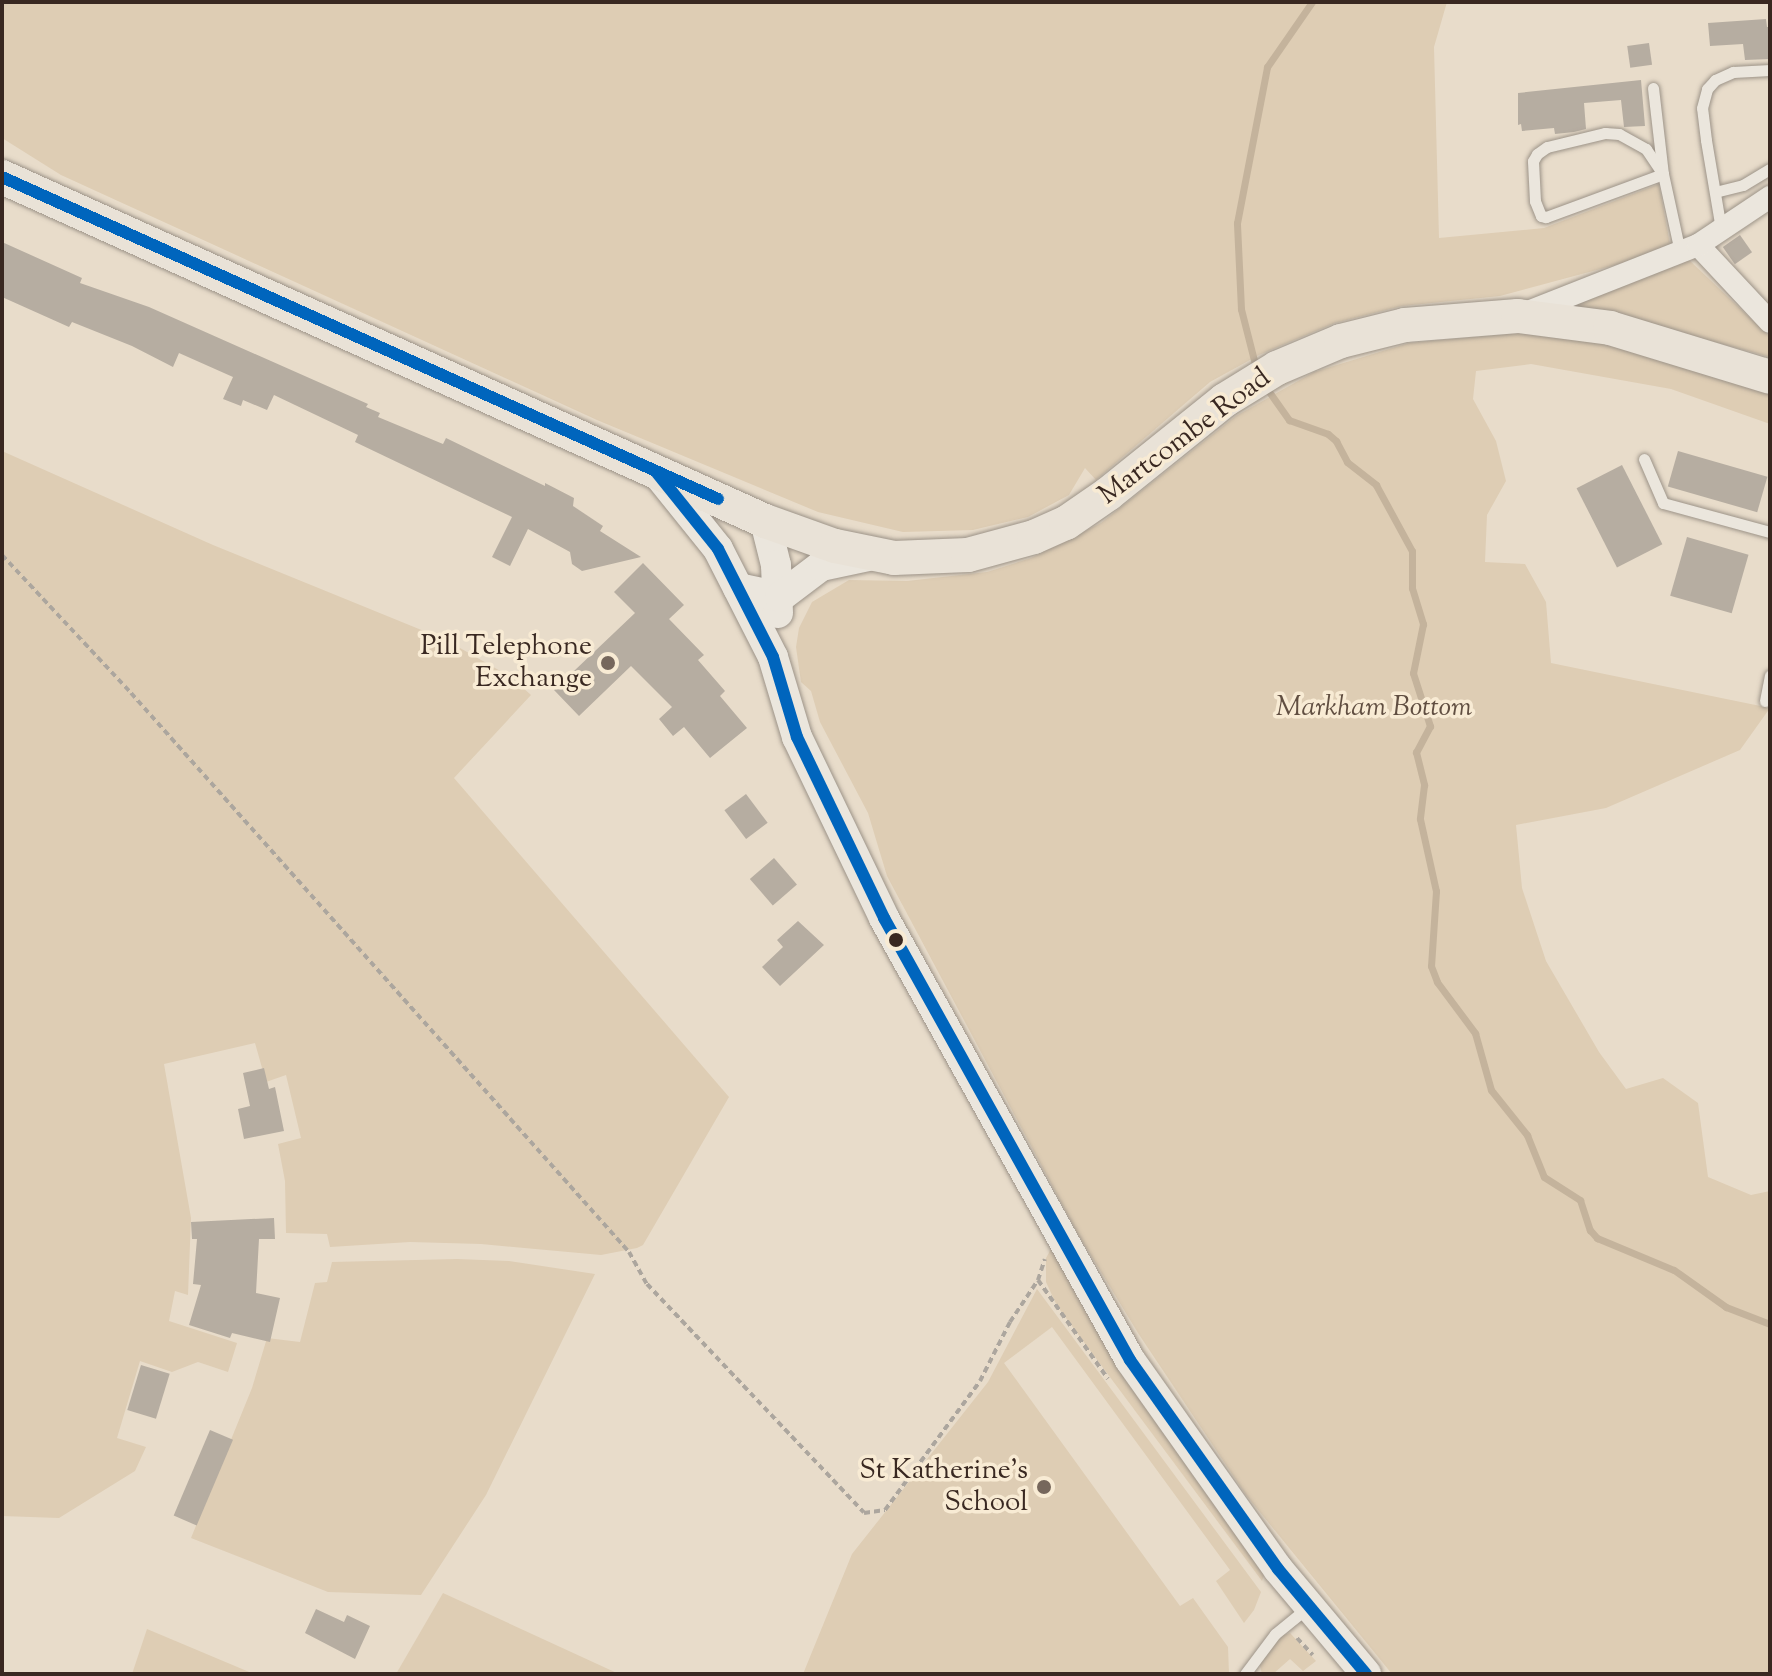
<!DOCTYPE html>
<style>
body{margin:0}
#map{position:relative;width:1772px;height:1676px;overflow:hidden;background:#e8dcca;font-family:"Sorts Mill Goudy",serif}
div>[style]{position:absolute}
.green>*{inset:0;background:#decdb4}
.stream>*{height:7px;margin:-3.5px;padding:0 3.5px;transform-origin:3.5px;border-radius:3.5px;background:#c4b39c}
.building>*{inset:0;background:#b6ada1;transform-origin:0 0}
.path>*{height:4px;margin-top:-2px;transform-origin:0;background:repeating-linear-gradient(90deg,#aca69e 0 6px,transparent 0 10px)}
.roads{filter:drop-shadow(0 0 2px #9c9388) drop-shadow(0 0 2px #9c9388)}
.lane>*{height:11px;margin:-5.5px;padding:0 5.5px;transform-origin:5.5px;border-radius:5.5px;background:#ebe6dd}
.street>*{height:22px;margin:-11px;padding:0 11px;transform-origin:11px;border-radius:11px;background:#ebe6dd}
.secondary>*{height:30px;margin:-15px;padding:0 15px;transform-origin:15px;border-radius:15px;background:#ebe6dd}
.primary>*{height:34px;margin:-17px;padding:0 17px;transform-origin:17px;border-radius:17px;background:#e9e2d7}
.bus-1>*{height:12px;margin:-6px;padding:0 6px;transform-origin:6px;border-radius:6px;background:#0065bd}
.dots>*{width:22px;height:22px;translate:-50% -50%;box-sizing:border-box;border:4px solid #f8ebd4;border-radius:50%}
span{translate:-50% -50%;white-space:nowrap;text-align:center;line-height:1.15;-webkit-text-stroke:7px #f8ebd4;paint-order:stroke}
.street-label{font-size:28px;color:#392821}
.poi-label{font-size:28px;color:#392821}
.right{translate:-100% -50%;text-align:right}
.park-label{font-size:28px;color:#604e41;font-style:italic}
.frame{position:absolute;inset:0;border:4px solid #392821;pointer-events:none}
</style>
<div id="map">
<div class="green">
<i style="clip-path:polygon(2px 2px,1447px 2px,1434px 47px,1439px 238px,1544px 228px,1659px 184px,1671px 250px,1500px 296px,1402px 306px,1335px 323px,1259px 355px,1210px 382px,1096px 480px,1085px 468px,1069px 495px,1028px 517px,973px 530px,903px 532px,818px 512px,597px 420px,61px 175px,2px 138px)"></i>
<i style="clip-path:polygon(1687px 258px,1770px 337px,1770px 357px,1637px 321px,1556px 308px)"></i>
<i style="clip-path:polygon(1538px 331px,1630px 340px,1770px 384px,1770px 424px,1671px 389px,1531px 364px,1476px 371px,1473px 399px,1496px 441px,1506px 481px,1487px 515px,1485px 562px,1525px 564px,1546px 602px,1551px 663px,1770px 708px,1740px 750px,1606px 808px,1516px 825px,1522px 888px,1546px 961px,1599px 1052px,1626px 1089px,1663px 1078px,1698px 1103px,1708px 1177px,1751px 1195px,1770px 1191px,1770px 1674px,1392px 1674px,1246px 1495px,1138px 1333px,1078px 1234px,887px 876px,868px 813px,820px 722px,811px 691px,801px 682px,796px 647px,799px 628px,812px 602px,849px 580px,907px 581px,987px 572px,1031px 558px,1101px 523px,1236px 416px,1314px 372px,1409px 343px)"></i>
<i style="clip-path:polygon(2px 451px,213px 545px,446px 640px,511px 677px,531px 695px,454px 778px,729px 1097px,643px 1245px,637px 1248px,601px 1255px,481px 1244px,410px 1242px,330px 1247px,327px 1234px,286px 1233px,285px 1181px,278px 1144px,301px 1138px,286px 1075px,266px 1082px,255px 1043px,164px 1064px,191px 1218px,188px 1295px,175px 1291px,169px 1321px,237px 1343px,228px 1372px,198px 1362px,172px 1372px,140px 1361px,117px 1438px,146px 1447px,135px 1471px,59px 1518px,2px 1516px)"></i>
<i style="clip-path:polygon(1051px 1249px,1266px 1570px,1262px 1581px,1057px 1306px,1046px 1282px,1046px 1258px)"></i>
<i style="clip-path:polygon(457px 1259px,509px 1261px,595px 1274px,486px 1495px,421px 1595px,328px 1592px,191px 1538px,252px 1388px,267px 1338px,300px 1342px,315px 1283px,327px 1282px,332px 1262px)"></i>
<i style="clip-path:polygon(1037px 1289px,1261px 1592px,1254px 1610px,1244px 1623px,1216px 1581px,1230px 1570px,1052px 1327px,1004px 1363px,1180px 1606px,1193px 1598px,1228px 1647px,1229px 1674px,803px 1674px,852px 1554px,988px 1382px)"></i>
<i style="clip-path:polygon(443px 1593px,619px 1674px,396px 1674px)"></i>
<i style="clip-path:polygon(147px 1629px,254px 1674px,132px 1674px)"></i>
<i style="clip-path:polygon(1290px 1633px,1316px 1661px,1303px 1671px,1290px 1659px,1273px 1674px,1262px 1674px,1258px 1658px,1277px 1637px)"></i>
</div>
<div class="stream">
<i style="left:1256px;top:368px;width:61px;rotate:-104.3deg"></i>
<i style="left:1241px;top:309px;width:86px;rotate:-92.7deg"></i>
<i style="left:1237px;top:223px;width:159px;rotate:-79.1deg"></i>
<i style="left:1267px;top:67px;width:79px;rotate:-55.3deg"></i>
<i style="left:1265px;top:386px;width:42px;rotate:54.8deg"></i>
<i style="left:1289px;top:420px;width:41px;rotate:19.7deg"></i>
<i style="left:1328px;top:434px;width:11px;rotate:41deg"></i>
<i style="left:1336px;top:441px;width:24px;rotate:62deg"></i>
<i style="left:1347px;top:462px;width:37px;rotate:38deg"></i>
<i style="left:1376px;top:485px;width:75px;rotate:61.4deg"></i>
<i style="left:1412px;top:551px;width:37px;rotate:90deg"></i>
<i style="left:1412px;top:588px;width:38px;rotate:73deg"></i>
<i style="left:1423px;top:624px;width:50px;rotate:101.5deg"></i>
<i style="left:1413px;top:673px;width:56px;rotate:72.2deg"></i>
<i style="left:1430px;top:726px;width:30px;rotate:118deg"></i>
<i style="left:1416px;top:752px;width:34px;rotate:76deg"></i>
<i style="left:1424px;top:785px;width:34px;rotate:97deg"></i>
<i style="left:1420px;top:819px;width:74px;rotate:77.5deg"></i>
<i style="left:1436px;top:891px;width:75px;rotate:93.8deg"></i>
<i style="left:1431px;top:966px;width:17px;rotate:69deg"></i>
<i style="left:1437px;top:982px;width:64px;rotate:53.3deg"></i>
<i style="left:1475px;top:1033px;width:59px;rotate:74.3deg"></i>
<i style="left:1491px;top:1090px;width:58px;rotate:51.3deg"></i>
<i style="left:1527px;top:1135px;width:45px;rotate:68deg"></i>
<i style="left:1544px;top:1177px;width:43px;rotate:32.6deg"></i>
<i style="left:1580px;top:1200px;width:32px;rotate:72deg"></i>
<i style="left:1590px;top:1230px;width:11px;rotate:49deg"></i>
<i style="left:1597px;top:1238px;width:83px;rotate:22.6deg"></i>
<i style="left:1674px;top:1270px;width:64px;rotate:35.4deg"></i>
<i style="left:1726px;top:1307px;width:47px;rotate:21.1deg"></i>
</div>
<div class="building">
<i style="clip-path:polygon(1766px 19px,1767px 27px,1770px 27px,1770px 59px,1745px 60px,1743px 44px,1710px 46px,1708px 23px)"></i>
<i style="left:1649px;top:43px;width:22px;height:22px;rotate:82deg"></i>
<i style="clip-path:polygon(1641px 80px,1645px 126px,1624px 127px,1621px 100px,1584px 103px,1586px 129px,1574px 132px,1555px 134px,1554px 128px,1522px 131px,1521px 124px,1518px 125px,1518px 93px)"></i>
<i style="left:1740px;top:235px;width:21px;height:21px;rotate:55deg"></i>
<i style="clip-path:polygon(2px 242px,82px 278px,80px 283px,149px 307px,368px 404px,366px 407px,380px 413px,378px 417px,443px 444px,446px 438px,545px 486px,545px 483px,574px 498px,573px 506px,603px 526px,600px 531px,641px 557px,582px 571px,572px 564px,570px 552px,528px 529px,510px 566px,492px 557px,512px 517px,355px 442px,358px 435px,274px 395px,267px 410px,243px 400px,241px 406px,223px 399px,233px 377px,179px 353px,173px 367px,132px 346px,72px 322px,69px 327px,2px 297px)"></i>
<i style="left:1678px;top:451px;width:93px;height:37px;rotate:16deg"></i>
<i style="left:1622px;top:465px;width:89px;height:51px;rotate:63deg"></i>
<i style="left:1687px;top:537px;width:64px;height:61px;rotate:16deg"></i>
<i style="clip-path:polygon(643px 563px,684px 605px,669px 619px,704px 655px,698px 660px,725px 691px,720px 696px,747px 728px,710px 758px,684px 727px,673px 736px,659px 719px,672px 707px,631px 666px,579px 716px,554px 690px,635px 613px,614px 592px)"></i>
<i style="left:746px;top:794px;width:36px;height:27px;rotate:53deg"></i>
<i style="left:774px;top:858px;width:35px;height:32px;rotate:49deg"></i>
<i style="clip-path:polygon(798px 921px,824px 945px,780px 986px,762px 967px,783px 947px,777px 940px)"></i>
<i style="clip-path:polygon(264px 1068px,269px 1089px,275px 1087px,284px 1131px,244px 1139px,238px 1109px,250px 1106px,243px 1073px)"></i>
<i style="clip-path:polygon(274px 1218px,275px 1239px,259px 1239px,256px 1293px,280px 1298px,270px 1342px,232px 1333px,230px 1338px,189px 1325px,201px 1285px,193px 1284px,197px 1239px,192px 1239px,191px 1222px)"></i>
<i style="left:141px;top:1365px;width:30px;height:47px;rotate:17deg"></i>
<i style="left:210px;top:1430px;width:25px;height:93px;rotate:23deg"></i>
<i style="clip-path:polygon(316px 1609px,344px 1622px,347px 1615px,370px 1626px,355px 1659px,305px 1633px)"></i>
</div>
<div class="path">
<i style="left:2px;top:555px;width:189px;rotate:46.9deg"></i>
<i style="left:131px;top:693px;width:749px;rotate:48.3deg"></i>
<i style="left:629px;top:1252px;width:37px;rotate:61deg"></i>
<i style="left:647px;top:1284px;width:315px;rotate:46.5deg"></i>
<i style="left:864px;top:1513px;width:21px;rotate:-8deg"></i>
<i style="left:885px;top:1510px;width:160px;rotate:-53.6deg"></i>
<i style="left:980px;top:1381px;width:66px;rotate:-63deg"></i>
<i style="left:1010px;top:1322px;width:50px;rotate:-56.3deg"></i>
<i style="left:1038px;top:1280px;width:22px;rotate:-72deg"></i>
<i style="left:1038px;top:1280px;width:121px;rotate:54.7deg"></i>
<i style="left:1297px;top:1638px;width:23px;rotate:47deg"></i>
</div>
<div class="roads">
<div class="lane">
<i style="left:1653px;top:88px;width:87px;rotate:83.4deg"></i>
<i style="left:1663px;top:174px;width:80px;rotate:77.7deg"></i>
<i style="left:1605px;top:133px;width:14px;rotate:4deg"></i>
<i style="left:1619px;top:134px;width:31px;rotate:29deg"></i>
<i style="left:1646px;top:149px;width:30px;rotate:56deg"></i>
<i style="left:1663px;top:174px;width:125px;rotate:159.8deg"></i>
<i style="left:1546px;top:217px;width:5px;rotate:-169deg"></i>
<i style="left:1541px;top:216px;width:16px;rotate:-112deg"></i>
<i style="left:1535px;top:201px;width:40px;rotate:-92.9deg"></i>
<i style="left:1533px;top:161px;width:8px;rotate:-60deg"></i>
<i style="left:1537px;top:154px;width:12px;rotate:-35deg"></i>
<i style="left:1547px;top:147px;width:60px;rotate:-13.6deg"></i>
<i style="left:1715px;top:192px;width:29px;rotate:-14deg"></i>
<i style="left:1743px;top:185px;width:31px;rotate:-31deg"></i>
<i style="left:1721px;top:229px;width:90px;rotate:-99.6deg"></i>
<i style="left:1706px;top:140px;width:32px;rotate:-97deg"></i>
<i style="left:1702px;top:108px;width:20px;rotate:-75deg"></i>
<i style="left:1707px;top:89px;width:12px;rotate:-48deg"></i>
<i style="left:1715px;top:80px;width:20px;rotate:-24deg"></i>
<i style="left:1733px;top:72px;width:37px;rotate:-3deg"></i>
<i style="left:1644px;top:459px;width:48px;rotate:66.6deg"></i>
<i style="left:1663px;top:503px;width:111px;rotate:15.2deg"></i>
<i style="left:1765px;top:701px;width:26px;rotate:-79deg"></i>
<i style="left:1245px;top:1674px;width:50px;rotate:-53.1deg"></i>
<i style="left:1275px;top:1634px;width:41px;rotate:-39.1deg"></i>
</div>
<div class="street">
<i style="left:1698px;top:245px;width:105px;rotate:46.9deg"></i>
<i style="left:1523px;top:314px;width:188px;rotate:-21.5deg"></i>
<i style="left:1698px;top:245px;width:87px;rotate:-33.7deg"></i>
</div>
<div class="secondary">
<i style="left:657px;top:473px;width:97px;rotate:51.2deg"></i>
<i style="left:718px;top:549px;width:121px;rotate:63deg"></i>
<i style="left:773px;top:657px;width:84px;rotate:73.3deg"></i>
<i style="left:797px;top:737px;width:201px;rotate:64.3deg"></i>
<i style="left:884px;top:918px;width:506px;rotate:60.9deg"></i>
<i style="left:1130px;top:1360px;width:256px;rotate:54.7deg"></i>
<i style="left:1278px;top:1569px;width:137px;rotate:50deg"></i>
<i style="left:765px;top:521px;width:45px;rotate:76deg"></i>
<i style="left:776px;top:565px;width:48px;rotate:87.6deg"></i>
<i style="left:738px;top:588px;width:43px;rotate:12.1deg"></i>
<i style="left:780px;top:597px;width:51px;rotate:-37.1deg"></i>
<i style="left:821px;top:566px;width:53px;rotate:-11.9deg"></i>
</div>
<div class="primary">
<i style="left:2px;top:177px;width:837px;rotate:24.27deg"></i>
<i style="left:765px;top:521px;width:74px;rotate:19.7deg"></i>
<i style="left:835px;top:546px;width:60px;rotate:11.5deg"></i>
<i style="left:894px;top:558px;width:74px;rotate:-2.3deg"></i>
<i style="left:968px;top:555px;width:68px;rotate:-15.3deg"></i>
<i style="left:1034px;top:537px;width:35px;rotate:-24deg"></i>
<i style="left:1066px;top:523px;width:51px;rotate:-34.6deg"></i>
<i style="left:1108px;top:494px;width:150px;rotate:-38.8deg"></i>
<i style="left:1225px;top:400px;width:61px;rotate:-31.6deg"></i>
<i style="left:1277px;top:368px;width:69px;rotate:-22.9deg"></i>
<i style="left:1341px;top:341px;width:66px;rotate:-14deg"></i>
<i style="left:1405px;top:325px;width:113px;rotate:-4.6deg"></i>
<i style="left:1518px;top:316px;width:93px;rotate:7.4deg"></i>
<i style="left:1610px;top:328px;width:167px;rotate:17deg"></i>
</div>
</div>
<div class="bus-1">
<i style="left:2px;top:177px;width:785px;rotate:24.21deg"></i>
<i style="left:657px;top:473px;width:97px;rotate:51.2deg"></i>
<i style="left:718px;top:549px;width:121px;rotate:63deg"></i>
<i style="left:773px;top:657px;width:84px;rotate:73.3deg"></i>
<i style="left:797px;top:737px;width:201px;rotate:64.3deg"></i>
<i style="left:884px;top:918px;width:506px;rotate:60.9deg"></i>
<i style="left:1130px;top:1360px;width:256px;rotate:54.7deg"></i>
<i style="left:1278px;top:1569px;width:137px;rotate:50deg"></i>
</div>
<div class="dots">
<i style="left:608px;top:663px;background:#76675c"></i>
<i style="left:896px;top:940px;background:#392821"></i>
<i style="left:1044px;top:1487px;background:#76675c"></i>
</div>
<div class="street-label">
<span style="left:1185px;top:437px;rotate:-37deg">Martcombe Road</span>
</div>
<div class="poi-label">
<span class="right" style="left:592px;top:663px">Pill Telephone<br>Exchange</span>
<span class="right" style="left:1028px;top:1487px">St Katherine's<br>School</span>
</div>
<div class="park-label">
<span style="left:1374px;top:708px">Markham Bottom</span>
</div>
<div class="frame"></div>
</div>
